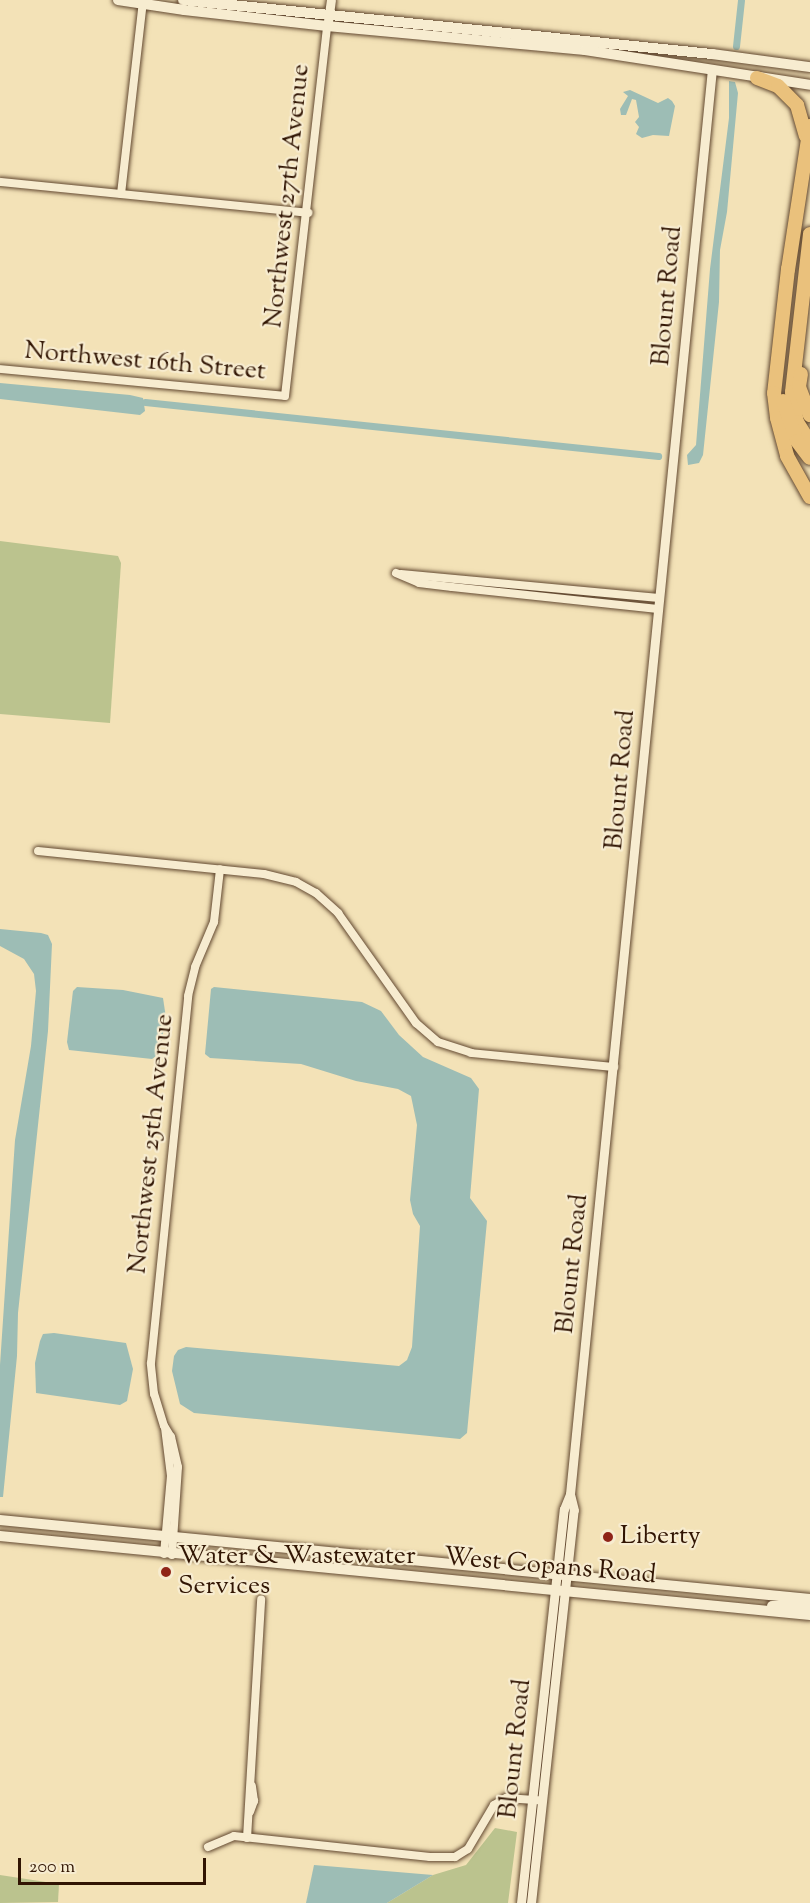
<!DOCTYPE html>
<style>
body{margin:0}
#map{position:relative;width:810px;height:1903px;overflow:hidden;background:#f3e2b7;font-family:"Sorts Mill Goudy",serif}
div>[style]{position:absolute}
.green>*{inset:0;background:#bbc38e}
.water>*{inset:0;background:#9dbdb5}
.canal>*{height:7px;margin:-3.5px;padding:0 3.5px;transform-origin:3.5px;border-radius:3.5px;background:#9dbdb5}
.roads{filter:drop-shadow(0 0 2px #624830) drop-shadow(0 0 2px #624830)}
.minor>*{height:8px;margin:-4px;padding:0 4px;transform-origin:4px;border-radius:4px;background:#f7ecd0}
.tertiary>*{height:9px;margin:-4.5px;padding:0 4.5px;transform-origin:4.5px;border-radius:4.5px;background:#f7ecd0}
.secondary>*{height:10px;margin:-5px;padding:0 5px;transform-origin:5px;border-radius:5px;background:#f7ecd0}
.motorway>*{height:14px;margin:-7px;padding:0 7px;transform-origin:7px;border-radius:7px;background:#eac17c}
.dots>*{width:16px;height:16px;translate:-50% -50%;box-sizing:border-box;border:3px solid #f7ecd0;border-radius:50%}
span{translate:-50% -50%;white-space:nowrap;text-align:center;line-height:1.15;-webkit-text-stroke:4.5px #f7ecd0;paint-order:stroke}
.street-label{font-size:26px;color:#311503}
.poi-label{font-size:26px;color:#311503}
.left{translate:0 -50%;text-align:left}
.scale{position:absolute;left:18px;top:1858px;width:188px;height:27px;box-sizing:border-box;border:3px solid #311503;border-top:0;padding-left:8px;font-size:18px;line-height:21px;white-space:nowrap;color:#311503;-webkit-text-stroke:4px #f7ecd0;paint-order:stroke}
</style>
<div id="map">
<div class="green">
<i style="clip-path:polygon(0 541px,118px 556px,121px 563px,110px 723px,0 714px)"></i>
<i style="clip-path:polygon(495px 1828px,517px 1832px,508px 1903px,387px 1903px,433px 1875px,466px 1865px)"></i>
<i style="clip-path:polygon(0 1875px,59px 1884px,58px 1902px,0 1903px)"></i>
</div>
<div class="water">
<i style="clip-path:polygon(729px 81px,735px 82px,738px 93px,727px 212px,720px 250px,719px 302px,703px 455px,699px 463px,688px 465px,687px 455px,696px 445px,710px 269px,729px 118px)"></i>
<i style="clip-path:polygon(630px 90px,658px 103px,668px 98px,672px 101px,675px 106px,669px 136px,653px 135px,642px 138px,636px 134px,639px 127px,635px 122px,639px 117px,636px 100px,632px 99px,626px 115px,621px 115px,620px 109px,628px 96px,623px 92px)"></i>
<i style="clip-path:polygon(0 383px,130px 395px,143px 398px,145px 411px,140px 415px,0 399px)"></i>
<i style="clip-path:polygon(0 929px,41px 933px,48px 935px,52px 944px,48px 1031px,18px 1313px,17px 1356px,3px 1497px,0 1497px,0 1365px,15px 1140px,31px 1046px,36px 991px,34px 974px,24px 959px,0 946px)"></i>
<i style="clip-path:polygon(77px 987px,123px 990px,163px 998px,166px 1018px,159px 1054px,152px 1059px,69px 1050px,67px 1042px,70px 1016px,73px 991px)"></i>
<i style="clip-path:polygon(214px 987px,362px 1002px,381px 1011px,399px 1035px,423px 1057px,471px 1078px,479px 1089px,470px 1198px,487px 1221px,467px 1433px,460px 1439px,194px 1413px,180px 1404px,172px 1371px,174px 1356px,178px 1350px,186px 1347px,399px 1366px,407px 1360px,412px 1347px,420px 1226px,413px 1214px,410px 1200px,417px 1125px,411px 1096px,398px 1089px,356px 1081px,301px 1064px,210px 1058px,205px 1054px,211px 989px)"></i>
<i style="clip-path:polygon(54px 1333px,126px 1343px,133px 1369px,127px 1401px,120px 1405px,36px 1393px,35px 1363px,40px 1341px,43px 1334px)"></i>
<i style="clip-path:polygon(314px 1865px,433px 1875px,387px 1903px,306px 1903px)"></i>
</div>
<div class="canal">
<i style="left:736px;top:46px;width:46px;rotate:-83.8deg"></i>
<i style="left:145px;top:402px;width:516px;rotate:6.01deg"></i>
</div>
<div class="roads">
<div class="minor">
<i style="left:0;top:182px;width:310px;rotate:5.7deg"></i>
<i style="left:121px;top:194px;width:195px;rotate:-83.5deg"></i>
<i style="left:0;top:369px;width:286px;rotate:5.4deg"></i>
<i style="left:285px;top:396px;width:372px;rotate:-83.5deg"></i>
<i style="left:396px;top:573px;width:25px;rotate:23deg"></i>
<i style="left:419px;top:583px;width:33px;rotate:7deg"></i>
<i style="left:452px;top:587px;width:207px;rotate:6.1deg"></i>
<i style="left:401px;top:574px;width:259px;rotate:5.3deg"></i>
<i style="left:38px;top:851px;width:227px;rotate:5.8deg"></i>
<i style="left:264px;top:874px;width:33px;rotate:14deg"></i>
<i style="left:296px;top:882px;width:23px;rotate:29deg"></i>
<i style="left:316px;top:893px;width:30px;rotate:42deg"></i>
<i style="left:338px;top:913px;width:135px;rotate:54.7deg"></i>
<i style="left:416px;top:1023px;width:29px;rotate:41deg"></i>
<i style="left:438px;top:1042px;width:35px;rotate:18deg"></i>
<i style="left:471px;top:1053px;width:144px;rotate:5.6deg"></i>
<i style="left:164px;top:1554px;width:78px;rotate:-84.9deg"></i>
<i style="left:171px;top:1476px;width:48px;rotate:-97.1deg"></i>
<i style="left:172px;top:1555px;width:88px;rotate:-86.1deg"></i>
<i style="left:178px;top:1467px;width:31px;rotate:-103deg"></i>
<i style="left:171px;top:1437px;width:13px;rotate:-122deg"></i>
<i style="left:164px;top:1426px;width:34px;rotate:-107deg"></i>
<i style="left:154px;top:1394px;width:31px;rotate:-96deg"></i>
<i style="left:151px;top:1363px;width:369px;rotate:-84.2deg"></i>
<i style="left:188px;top:996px;width:30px;rotate:-76deg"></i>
<i style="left:195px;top:967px;width:49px;rotate:-67.1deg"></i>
<i style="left:214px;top:922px;width:53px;rotate:-83.5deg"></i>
<i style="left:250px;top:1812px;width:12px;rotate:-70deg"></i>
<i style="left:254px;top:1801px;width:15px;rotate:-98deg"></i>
<i style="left:247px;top:1838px;width:239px;rotate:-86.6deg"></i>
<i style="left:208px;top:1847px;width:28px;rotate:-23deg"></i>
<i style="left:234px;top:1836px;width:197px;rotate:6.1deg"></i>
<i style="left:430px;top:1857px;width:25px"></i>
<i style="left:455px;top:1857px;width:15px;rotate:-32deg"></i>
<i style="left:468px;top:1849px;width:51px;rotate:-59.4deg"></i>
<i style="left:494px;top:1805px;width:14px;rotate:-30deg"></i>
<i style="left:506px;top:1798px;width:32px;rotate:4deg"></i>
</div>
<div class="tertiary">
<i style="left:328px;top:21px;width:21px;rotate:-82deg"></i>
<i style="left:521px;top:1903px;width:396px;rotate:-83.8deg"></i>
<i style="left:564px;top:1509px;width:16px;rotate:-68deg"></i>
<i style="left:570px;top:1494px;width:1431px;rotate:-84.31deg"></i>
<i style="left:531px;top:1903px;width:395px;rotate:-83.8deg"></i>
<i style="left:574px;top:1510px;width:16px;rotate:-104deg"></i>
</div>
<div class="secondary">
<i style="left:118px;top:0;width:67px;rotate:8.6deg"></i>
<i style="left:184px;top:10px;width:144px;rotate:6.4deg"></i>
<i style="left:327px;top:26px;width:259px;rotate:5.3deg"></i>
<i style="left:585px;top:50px;width:228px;rotate:8.8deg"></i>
<i style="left:183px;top:0;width:532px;rotate:5.83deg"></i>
<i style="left:712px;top:54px;width:99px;rotate:7.6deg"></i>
<i style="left:0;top:1520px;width:814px;rotate:5.57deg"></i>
<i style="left:0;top:1536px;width:814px;rotate:5.57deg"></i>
<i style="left:772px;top:1606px;width:38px"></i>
</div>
<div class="motorway">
<i style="left:757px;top:78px;width:22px;rotate:21deg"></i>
<i style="left:778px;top:86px;width:27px;rotate:45deg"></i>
<i style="left:797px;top:105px;width:32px;rotate:74deg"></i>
<i style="left:810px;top:126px;width:145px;rotate:98.7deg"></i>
<i style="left:788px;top:269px;width:125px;rotate:96.4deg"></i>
<i style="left:774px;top:393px;width:25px;rotate:83deg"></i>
<i style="left:777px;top:418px;width:39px;rotate:75deg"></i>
<i style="left:787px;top:456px;width:47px;rotate:60.7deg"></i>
<i style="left:810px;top:234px;width:159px;rotate:96.5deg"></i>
<i style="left:792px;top:392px;width:30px;rotate:81deg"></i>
<i style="left:797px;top:422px;width:25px;rotate:58deg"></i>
<i style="left:801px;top:374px;width:13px;rotate:99deg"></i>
<i style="left:799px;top:387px;width:30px;rotate:69deg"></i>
<i style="left:783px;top:401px;width:42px;rotate:70.7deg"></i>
<i style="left:797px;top:441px;width:21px;rotate:53deg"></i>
</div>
</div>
<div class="dots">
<i style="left:608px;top:1537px;background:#8f2418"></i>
<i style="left:166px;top:1572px;background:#8f2418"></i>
</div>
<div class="street-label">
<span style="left:288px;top:196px;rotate:-84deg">Northwest 27th Avenue</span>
<span style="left:668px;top:296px;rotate:-85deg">Blount Road</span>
<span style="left:145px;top:362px;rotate:5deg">Northwest 16th Street</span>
<span style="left:621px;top:780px;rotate:-85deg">Blount Road</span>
<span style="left:152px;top:1144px;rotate:-84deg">Northwest 25th Avenue</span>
<span style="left:573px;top:1264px;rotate:-84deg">Blount Road</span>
<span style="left:550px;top:1567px;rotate:5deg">West Copans Road</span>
<span style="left:516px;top:1749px;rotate:-84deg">Blount Road</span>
</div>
<div class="poi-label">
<span class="left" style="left:620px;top:1537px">Liberty</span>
<span class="left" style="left:178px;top:1572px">Water &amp; Wastewater<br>Services</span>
</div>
<div class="scale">200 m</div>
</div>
